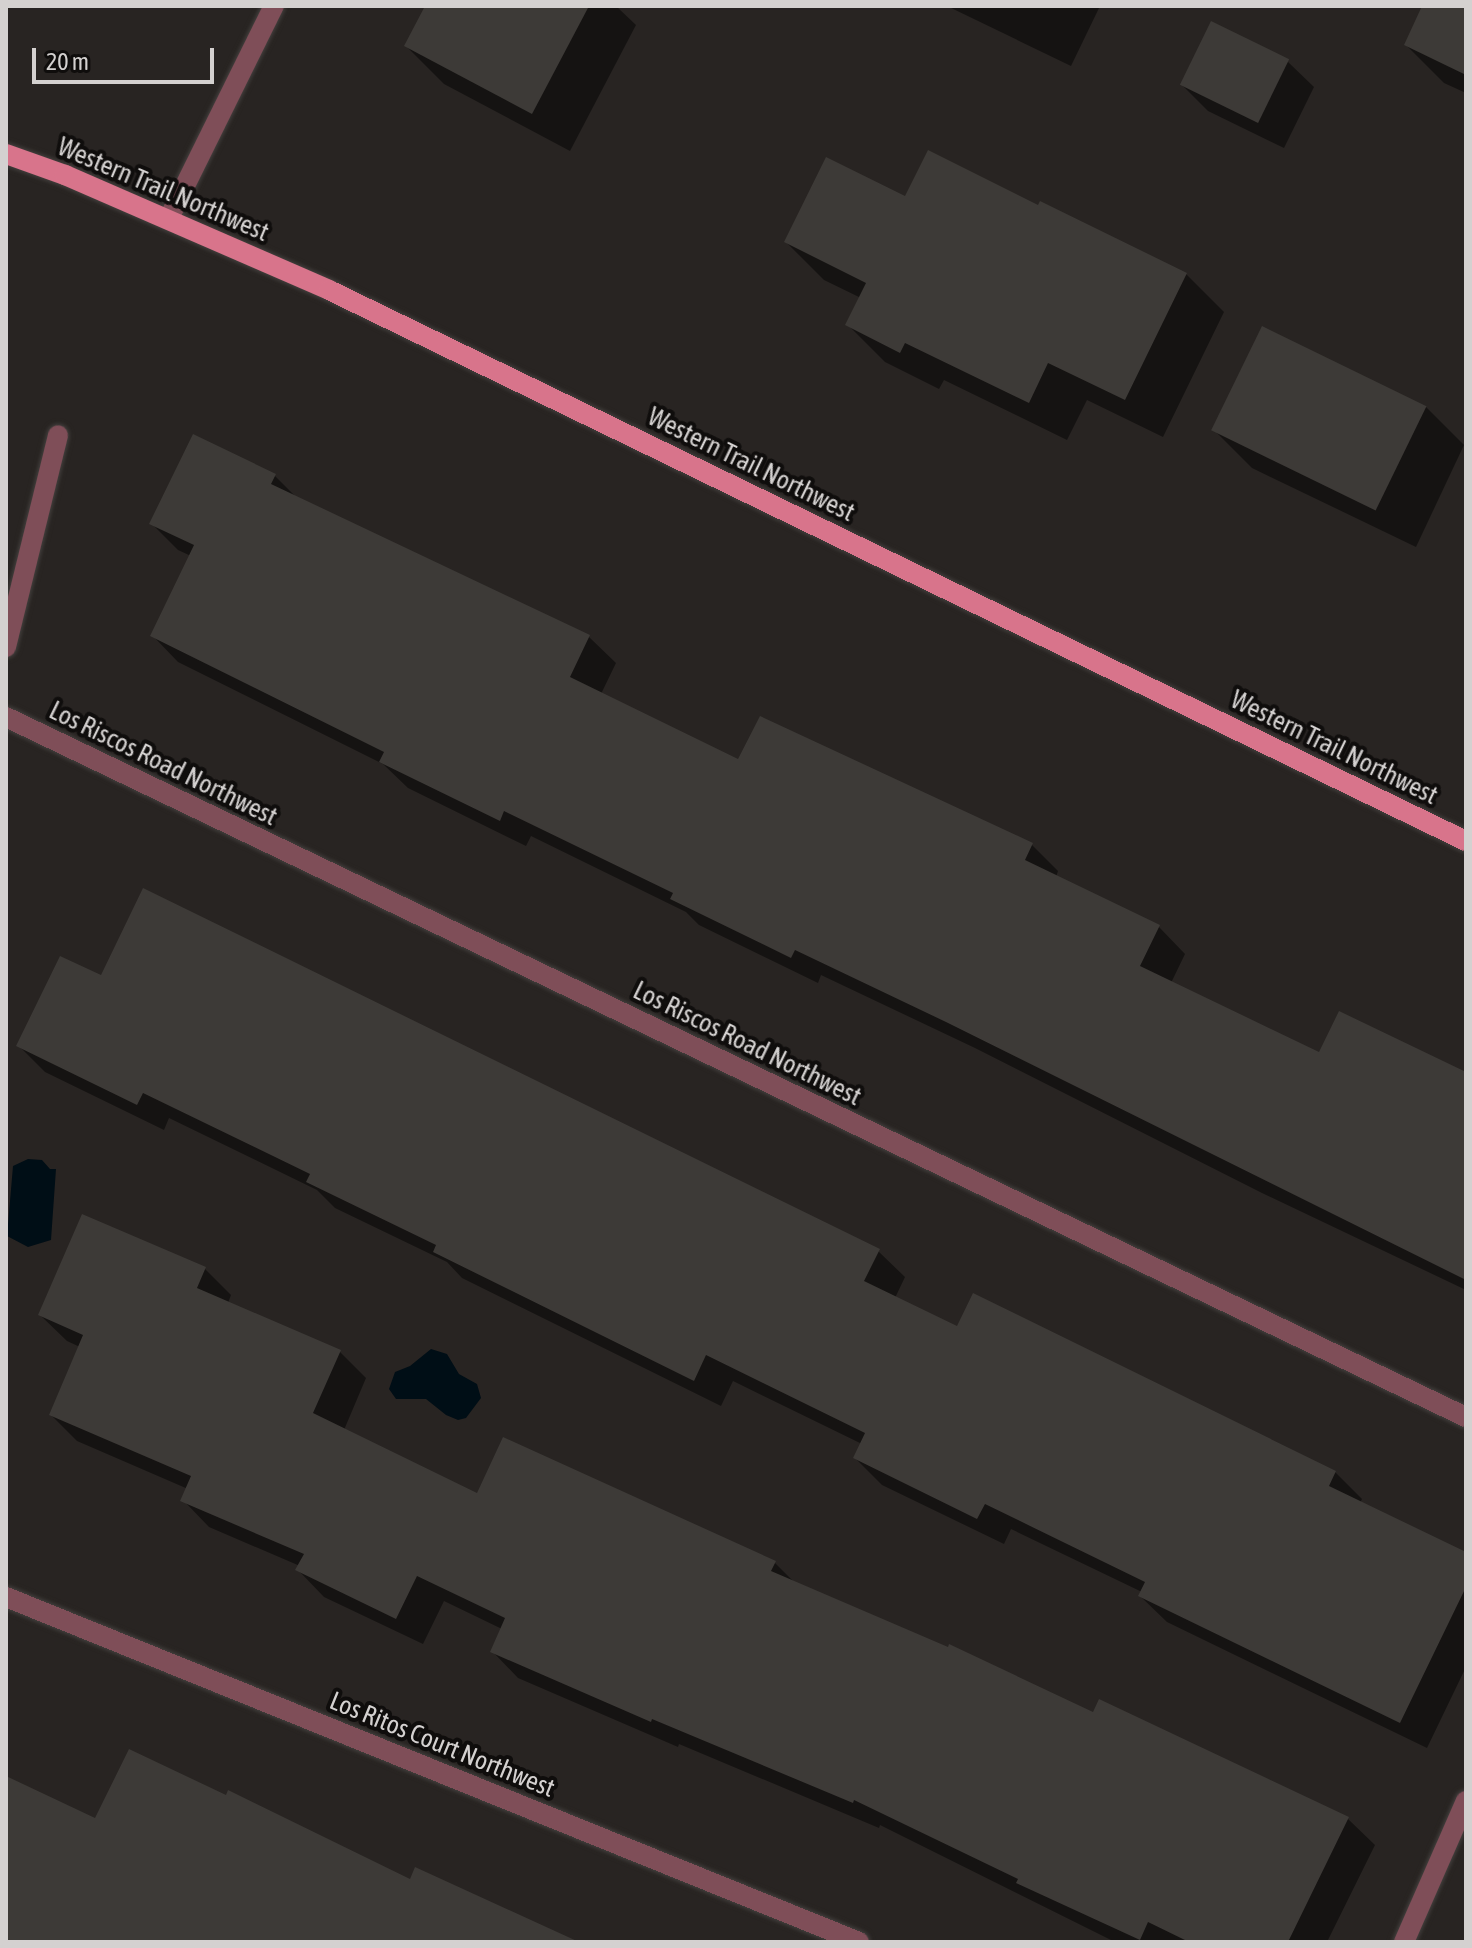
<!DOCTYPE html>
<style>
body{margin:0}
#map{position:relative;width:1472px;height:1948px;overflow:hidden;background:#282422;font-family:"Asap Condensed",sans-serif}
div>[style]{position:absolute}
.water>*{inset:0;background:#000e16}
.shadow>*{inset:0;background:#0007}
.building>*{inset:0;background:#3d3a37;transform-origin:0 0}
.roads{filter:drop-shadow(0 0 2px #44403e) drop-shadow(0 0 2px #44403e)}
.minor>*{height:20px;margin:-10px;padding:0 10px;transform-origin:10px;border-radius:10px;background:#7f4e58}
.major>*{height:20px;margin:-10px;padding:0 10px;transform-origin:10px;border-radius:10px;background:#d8748b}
span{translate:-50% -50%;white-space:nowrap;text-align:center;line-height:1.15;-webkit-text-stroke:8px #0f0d0c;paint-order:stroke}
.street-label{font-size:26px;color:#d4d1d0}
.frame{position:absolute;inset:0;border:8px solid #d4d1d0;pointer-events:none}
.scale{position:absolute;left:32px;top:48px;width:182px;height:36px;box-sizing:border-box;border:4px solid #d4d1d0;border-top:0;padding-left:10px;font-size:24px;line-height:28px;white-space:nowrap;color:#d4d1d0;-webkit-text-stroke:6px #0f0d0c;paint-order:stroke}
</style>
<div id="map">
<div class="water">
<i style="clip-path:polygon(28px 1159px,42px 1160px,50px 1169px,56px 1169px,51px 1240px,28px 1247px,7px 1236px,13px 1166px)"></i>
<i style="clip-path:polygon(431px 1349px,447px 1354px,459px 1374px,477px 1384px,481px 1398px,466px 1418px,458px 1420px,446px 1415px,426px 1399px,396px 1399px,389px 1389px,395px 1372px,410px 1366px)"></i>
</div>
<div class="shadow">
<i style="clip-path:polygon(427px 6px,616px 6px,636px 25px,570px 151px,444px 84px,406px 46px)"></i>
<i style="clip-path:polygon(947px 6px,1100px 6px,1071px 66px)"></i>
<i style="clip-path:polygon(1425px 6px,1466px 6px,1466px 93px,1444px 83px,1406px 45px)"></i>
<i style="clip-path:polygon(1287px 61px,1314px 87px,1284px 148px,1208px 111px,1182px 85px)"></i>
<i style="clip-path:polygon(906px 199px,1039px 208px,1186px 274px,1224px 312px,1163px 437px,1087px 400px,1067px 440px,944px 380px,939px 389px,885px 362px,847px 324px,861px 298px,824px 280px,786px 242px)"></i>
<i style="clip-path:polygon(1426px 407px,1464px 445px,1416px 547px,1252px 468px,1214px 430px)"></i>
<i style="clip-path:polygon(275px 476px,298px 499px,589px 637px,616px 663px,601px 694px,739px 762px,1032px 845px,1058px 871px,1056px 877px,1159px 927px,1185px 954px,1171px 983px,1320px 1055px,1466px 1082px,1466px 1290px,1262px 1193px,975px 1048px,821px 975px,818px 983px,699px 925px,686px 912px,531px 836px,526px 846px,408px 788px,383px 764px,178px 662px,152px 635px,191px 556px,178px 550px,152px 524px)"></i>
<i style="clip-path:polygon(102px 978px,878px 1251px,905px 1277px,895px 1298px,958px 1329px,1335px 1472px,1362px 1499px,1360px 1503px,1466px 1554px,1466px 1667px,1427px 1748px,1167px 1622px,1140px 1596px,1142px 1592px,1011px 1529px,1004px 1544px,882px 1485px,855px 1458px,862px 1444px,733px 1381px,721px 1406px,462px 1278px,447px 1262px,335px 1208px,317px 1190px,169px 1118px,164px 1130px,45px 1072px,19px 1046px)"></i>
<i style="clip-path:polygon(205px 1269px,231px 1295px,228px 1303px,340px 1352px,366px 1378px,344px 1430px,478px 1496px,775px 1563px,796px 1584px,1094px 1715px,1348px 1819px,1375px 1845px,1327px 1942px,1115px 1942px,880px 1825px,879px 1828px,679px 1744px,678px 1747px,518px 1678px,492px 1651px,502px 1629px,444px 1601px,423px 1644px,324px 1597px,298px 1570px,300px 1566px,209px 1527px,183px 1500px,188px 1489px,77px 1441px,51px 1415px,80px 1347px,67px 1341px,40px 1315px)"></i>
</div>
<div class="building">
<i style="clip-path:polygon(425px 6px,589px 6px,532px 114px,404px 46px)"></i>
<i style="clip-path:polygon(1422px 6px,1466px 6px,1466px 75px,1404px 45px)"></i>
<i style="left:1211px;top:21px;width:87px;height:71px;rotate:26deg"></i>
<i style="clip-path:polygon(928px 150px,1038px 205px,1040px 201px,1187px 273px,1125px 400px,1048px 363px,1029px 403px,905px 343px,900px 353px,845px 325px,866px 283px,784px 242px,826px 157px,905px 196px)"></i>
<i style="left:1262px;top:326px;width:183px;height:116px;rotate:26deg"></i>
<i style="clip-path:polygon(193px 434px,276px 474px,271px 484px,590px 635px,570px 677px,738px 759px,760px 716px,1033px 843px,1025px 860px,1160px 925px,1140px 966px,1319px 1052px,1339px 1011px,1466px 1072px,1466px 1280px,946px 1022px,795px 950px,791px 958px,670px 899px,673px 893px,504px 811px,500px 821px,379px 762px,384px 752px,150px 636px,194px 545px,149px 524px)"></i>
<i style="clip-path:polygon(143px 888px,880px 1249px,864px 1281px,957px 1326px,973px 1293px,1336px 1471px,1329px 1486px,1466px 1552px,1466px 1587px,1400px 1723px,1138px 1596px,1145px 1582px,985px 1504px,977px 1519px,853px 1458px,865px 1433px,706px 1355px,694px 1381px,433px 1252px,436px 1245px,306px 1182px,310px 1174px,143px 1093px,137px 1105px,16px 1046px,60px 956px,101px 975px)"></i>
<i style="clip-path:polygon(82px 1214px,206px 1267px,197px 1288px,341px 1350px,313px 1413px,477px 1493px,503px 1437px,776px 1561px,771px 1571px,948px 1647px,949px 1644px,1093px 1712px,1099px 1699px,1349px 1817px,1288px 1942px,1189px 1942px,1148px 1922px,1140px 1940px,1016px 1883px,1018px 1879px,854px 1800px,853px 1803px,652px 1719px,651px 1722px,490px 1652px,505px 1618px,417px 1576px,396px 1619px,295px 1570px,304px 1554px,180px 1501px,191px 1476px,49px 1415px,83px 1335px,38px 1315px)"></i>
<i style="clip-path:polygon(129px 1749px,226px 1795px,228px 1790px,410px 1879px,415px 1867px,579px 1942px,6px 1942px,6px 1776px,95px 1818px)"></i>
</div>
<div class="roads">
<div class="minor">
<i style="left:169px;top:218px;width:237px;rotate:-63.7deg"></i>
<i style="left:6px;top:647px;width:218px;rotate:-76.2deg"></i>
<i style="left:6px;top:717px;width:1619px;rotate:25.62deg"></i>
<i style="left:6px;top:1597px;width:920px;rotate:22.02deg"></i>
<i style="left:1404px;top:1942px;width:154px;rotate:-66.3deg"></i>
</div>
<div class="major">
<i style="left:6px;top:154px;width:63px;rotate:19.6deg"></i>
<i style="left:65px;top:175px;width:288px;rotate:23.5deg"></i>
<i style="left:329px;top:290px;width:1263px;rotate:25.86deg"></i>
</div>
</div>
<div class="street-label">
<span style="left:163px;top:190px;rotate:23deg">Western Trail Northwest</span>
<span style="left:751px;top:465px;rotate:26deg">Western Trail Northwest</span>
<span style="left:1334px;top:748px;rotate:26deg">Western Trail Northwest</span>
<span style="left:163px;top:764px;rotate:26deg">Los Riscos Road Northwest</span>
<span style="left:747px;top:1044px;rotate:26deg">Los Riscos Road Northwest</span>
<span style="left:442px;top:1745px;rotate:22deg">Los Ritos Court Northwest</span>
</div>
<div class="frame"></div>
<div class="scale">20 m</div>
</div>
